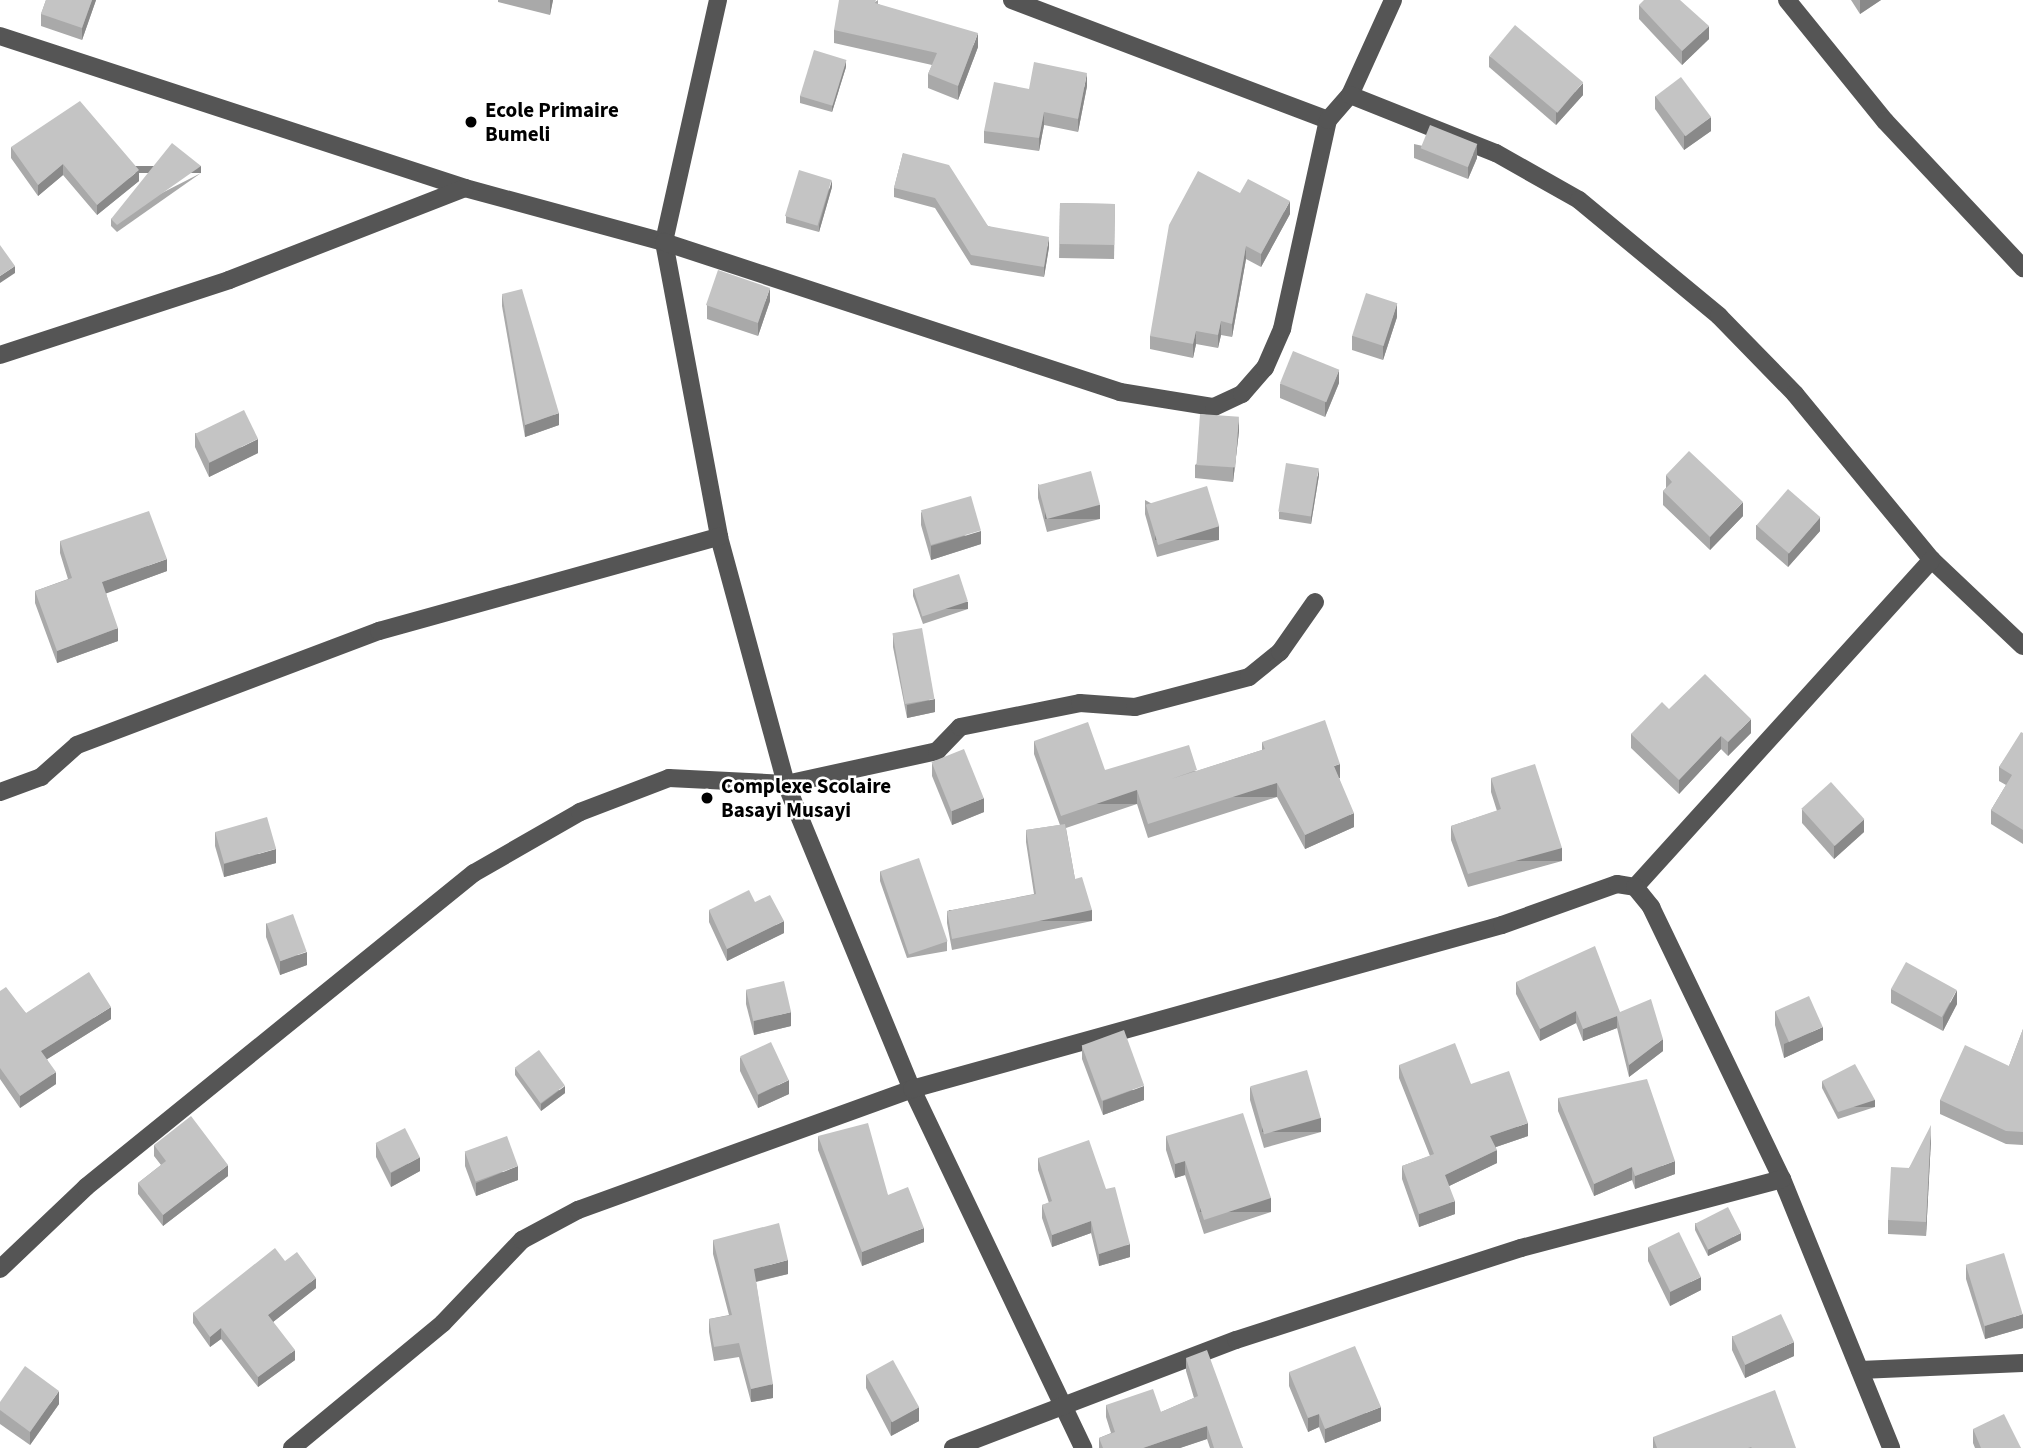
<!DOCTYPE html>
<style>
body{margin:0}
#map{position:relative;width:2023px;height:1448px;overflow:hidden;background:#fff;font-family:"Source Sans 3",sans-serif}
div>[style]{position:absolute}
.minor>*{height:18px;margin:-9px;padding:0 9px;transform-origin:9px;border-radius:9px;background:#555}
.wall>*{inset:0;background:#a9a9a9;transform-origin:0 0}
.shaded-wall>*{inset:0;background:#898989;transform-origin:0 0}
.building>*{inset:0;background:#c4c4c4;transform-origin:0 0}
.dots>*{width:19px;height:19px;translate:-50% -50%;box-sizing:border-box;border:4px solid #fff;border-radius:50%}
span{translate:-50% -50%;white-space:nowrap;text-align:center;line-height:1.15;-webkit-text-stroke:5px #fff;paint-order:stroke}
.poi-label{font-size:21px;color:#000;font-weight:700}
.left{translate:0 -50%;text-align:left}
</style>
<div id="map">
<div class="minor">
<i style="left:718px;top:0;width:248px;rotate:102.6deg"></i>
<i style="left:664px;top:242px;width:300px;rotate:79.4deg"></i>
<i style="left:719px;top:537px;width:256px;rotate:74.8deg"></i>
<i style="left:786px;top:784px;width:330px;rotate:67.6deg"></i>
<i style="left:912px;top:1089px;width:398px;rotate:64.5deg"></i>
<i style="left:1012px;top:0;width:338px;rotate:20.8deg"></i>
<i style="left:1787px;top:0;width:156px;rotate:51deg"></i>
<i style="left:1885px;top:121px;width:202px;rotate:46.8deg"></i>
<i style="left:0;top:36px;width:489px;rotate:18.1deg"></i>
<i style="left:465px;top:188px;width:206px;rotate:15.2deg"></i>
<i style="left:664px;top:242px;width:480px;rotate:18.2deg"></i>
<i style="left:1120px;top:392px;width:95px;rotate:9.1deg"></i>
<i style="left:1214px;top:407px;width:31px;rotate:-25deg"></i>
<i style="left:1242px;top:394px;width:35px;rotate:-49deg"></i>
<i style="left:1265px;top:368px;width:43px;rotate:-66.4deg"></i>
<i style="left:1282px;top:329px;width:214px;rotate:-77.6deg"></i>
<i style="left:1328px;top:120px;width:33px;rotate:-49deg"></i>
<i style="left:1350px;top:95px;width:104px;rotate:-65.6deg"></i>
<i style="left:1350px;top:95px;width:157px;rotate:21.7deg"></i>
<i style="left:1496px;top:153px;width:95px;rotate:29.5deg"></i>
<i style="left:1579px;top:200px;width:182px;rotate:39.6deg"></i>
<i style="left:1719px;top:316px;width:109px;rotate:45.7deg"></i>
<i style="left:1795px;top:394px;width:215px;rotate:50.5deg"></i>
<i style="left:1932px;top:560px;width:125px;rotate:43.4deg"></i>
<i style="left:0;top:355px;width:241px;rotate:-18.1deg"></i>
<i style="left:229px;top:280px;width:253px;rotate:-21.3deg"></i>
<i style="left:0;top:792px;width:44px;rotate:-20.1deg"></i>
<i style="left:41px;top:777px;width:48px;rotate:-41.6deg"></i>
<i style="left:77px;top:745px;width:323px;rotate:-20.7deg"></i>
<i style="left:379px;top:631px;width:353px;rotate:-15.5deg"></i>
<i style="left:1635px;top:887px;width:442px;rotate:-47.8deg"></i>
<i style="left:0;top:1269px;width:119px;rotate:-43.6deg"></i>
<i style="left:86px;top:1187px;width:499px;rotate:-39deg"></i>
<i style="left:474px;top:873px;width:122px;rotate:-29.9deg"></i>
<i style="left:580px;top:812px;width:95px;rotate:-20.9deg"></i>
<i style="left:669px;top:778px;width:117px;rotate:2.9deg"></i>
<i style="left:786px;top:784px;width:155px;rotate:-12.3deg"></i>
<i style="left:937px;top:751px;width:33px;rotate:-46deg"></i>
<i style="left:960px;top:727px;width:122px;rotate:-11.3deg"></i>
<i style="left:1080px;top:703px;width:55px;rotate:4.2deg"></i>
<i style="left:1135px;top:707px;width:118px;rotate:-14.7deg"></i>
<i style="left:1249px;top:677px;width:40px;rotate:-39deg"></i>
<i style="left:1280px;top:652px;width:61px;rotate:-55deg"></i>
<i style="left:1860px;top:1370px;width:163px;rotate:-2.5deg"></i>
<i style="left:292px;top:1448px;width:196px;rotate:-39.6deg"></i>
<i style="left:443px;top:1323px;width:115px;rotate:-46.4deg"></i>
<i style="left:522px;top:1240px;width:64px;rotate:-28.2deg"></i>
<i style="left:578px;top:1210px;width:355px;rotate:-19.9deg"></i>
<i style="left:912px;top:1089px;width:612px;rotate:-15.53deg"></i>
<i style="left:1502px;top:925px;width:122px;rotate:-19.6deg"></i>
<i style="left:1617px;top:884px;width:18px;rotate:9deg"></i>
<i style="left:1635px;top:887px;width:26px;rotate:51deg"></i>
<i style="left:1651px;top:907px;width:302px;rotate:64.3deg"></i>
<i style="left:1782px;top:1179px;width:290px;rotate:67.9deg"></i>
<i style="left:953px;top:1448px;width:303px;rotate:-20.9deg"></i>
<i style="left:1236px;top:1340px;width:299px;rotate:-17.9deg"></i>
<i style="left:1521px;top:1248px;width:270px;rotate:-14.8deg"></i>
</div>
<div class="wall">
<i style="clip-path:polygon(46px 0,96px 0,82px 40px,41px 26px,41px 14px)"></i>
<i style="clip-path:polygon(498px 0,553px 0,550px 15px,498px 2px)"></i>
<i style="clip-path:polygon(878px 0,878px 4px,978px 47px,958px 100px,928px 88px,928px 74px,932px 65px,834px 43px,834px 30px)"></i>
<i style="clip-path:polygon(1851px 0,1881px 0,1860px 14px)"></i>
<i style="clip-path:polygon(1639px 5px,1709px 39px,1682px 65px,1639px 19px)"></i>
<i style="clip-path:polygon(1489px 56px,1583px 95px,1556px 125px,1489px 67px)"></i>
<i style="clip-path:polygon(846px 67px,832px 112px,800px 103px,800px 96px)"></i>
<i style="clip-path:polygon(1087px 86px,1078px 132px,1044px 125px,1039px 151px,984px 143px,984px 131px)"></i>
<i style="clip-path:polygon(1655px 96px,1711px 131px,1684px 150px,1655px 109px)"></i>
<i style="clip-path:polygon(1414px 144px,1477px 158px,1468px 179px,1414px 158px)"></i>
<i style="clip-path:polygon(11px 147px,139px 181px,97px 215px,63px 175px,38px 196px,11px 158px)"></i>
<i style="clip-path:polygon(903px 153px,988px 226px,1049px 247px,1044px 277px,971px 265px,935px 208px,894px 197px,894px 188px)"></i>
<i style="clip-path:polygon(201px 173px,117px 232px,111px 226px,111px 219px)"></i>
<i style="clip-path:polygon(832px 187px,819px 232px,786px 223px,786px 216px)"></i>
<i style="clip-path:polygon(1240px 193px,1290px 214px,1261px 267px,1246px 259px,1232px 337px,1221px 335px,1218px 348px,1196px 344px,1193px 358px,1150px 349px,1150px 336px)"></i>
<i style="left:1060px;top:203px;width:55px;height:55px;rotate:1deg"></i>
<i style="clip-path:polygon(502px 294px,559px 425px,525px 437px,502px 306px)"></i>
<i style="clip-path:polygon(770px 301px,758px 336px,707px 319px,707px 305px)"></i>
<i style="clip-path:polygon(1397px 317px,1383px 360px,1352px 350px,1352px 336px)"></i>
<i style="clip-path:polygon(1339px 383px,1325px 417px,1280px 398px,1280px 384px)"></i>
<i style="clip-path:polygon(1239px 431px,1233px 482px,1195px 478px,1195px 465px)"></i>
<i style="clip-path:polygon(195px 433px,258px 453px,209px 477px,195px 447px)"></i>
<i style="clip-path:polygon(1319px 475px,1311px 524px,1279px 519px,1279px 512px)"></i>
<i style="clip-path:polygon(1666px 475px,1743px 516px,1710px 550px,1663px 505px,1663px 491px,1666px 488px)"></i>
<i style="clip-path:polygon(1038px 484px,1100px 519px,1047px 532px,1038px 498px)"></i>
<i style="clip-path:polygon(1145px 500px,1219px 540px,1157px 557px,1145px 514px)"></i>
<i style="clip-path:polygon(921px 512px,981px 544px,931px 560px,921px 525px)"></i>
<i style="clip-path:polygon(1756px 525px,1820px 531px,1788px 567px,1756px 539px)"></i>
<i style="clip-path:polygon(60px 541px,167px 571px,106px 593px,118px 641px,57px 663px,35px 603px,35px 591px,68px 579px,60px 553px)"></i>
<i style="clip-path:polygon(913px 589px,968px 609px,923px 624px,913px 596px)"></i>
<i style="clip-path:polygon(893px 634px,935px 712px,907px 718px,893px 647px)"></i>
<i style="clip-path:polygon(1669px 709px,1751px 733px,1728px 756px,1721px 749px,1679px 794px,1631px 748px,1631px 734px)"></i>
<i style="clip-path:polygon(2023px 733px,2023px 844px,1991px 824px,1991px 810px,2006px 785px,1999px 781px,1999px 767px)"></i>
<i style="clip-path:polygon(1034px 741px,1105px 770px,1197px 771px,1262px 750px,1262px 742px,1340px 778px,1339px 778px,1354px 827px,1305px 849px,1277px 797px,1148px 838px,1137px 804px,1066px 828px,1075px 879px,1092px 921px,952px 950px,947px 923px,947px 911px,1034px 894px,1026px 842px,1026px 830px,1060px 825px,1034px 754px)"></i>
<i style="clip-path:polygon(932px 763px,984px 812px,952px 825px,932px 776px)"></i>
<i style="clip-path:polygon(1491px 778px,1562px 861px,1468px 887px,1451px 840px,1451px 826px,1497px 811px,1491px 792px)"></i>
<i style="clip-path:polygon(1802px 809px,1864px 832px,1834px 859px,1802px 823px)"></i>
<i style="clip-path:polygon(215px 832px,276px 863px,224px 877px,215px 846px)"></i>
<i style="clip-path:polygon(880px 871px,947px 941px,947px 951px,907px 958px,880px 881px)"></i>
<i style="clip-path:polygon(755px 902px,784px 933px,727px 961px,709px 922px,709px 910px)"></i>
<i style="clip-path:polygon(266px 923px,307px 965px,280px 975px,266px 937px)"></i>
<i style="clip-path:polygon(1516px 982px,1620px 1012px,1663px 1051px,1629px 1077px,1617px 1028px,1583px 1041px,1576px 1023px,1540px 1041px,1516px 994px)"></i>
<i style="clip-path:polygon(1891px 989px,1957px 1004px,1943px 1031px,1891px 1003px)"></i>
<i style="clip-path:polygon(746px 990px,791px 1026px,754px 1035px,746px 1004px)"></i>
<i style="clip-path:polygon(0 991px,26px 1013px,111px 1019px,47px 1059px,56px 1084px,20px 1108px,0 1079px)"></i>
<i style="clip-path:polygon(1775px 1011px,1823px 1040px,1784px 1058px,1775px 1025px)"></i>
<i style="clip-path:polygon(2023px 1029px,2023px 1145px,2006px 1144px,1940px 1114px,1940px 1100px,2009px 1066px)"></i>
<i style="clip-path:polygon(1082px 1045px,1144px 1100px,1103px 1115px,1082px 1059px)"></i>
<i style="clip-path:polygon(740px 1057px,789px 1094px,758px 1108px,740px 1071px)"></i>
<i style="clip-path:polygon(1399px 1065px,1471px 1084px,1528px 1136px,1496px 1147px,1497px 1163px,1449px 1186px,1455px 1214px,1419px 1227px,1402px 1179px,1402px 1166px,1430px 1156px,1399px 1078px)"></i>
<i style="clip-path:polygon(515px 1068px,565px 1093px,541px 1111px,515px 1075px)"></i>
<i style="clip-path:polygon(1822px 1081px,1875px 1107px,1838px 1119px,1822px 1088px)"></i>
<i style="clip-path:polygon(1250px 1087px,1321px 1132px,1264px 1148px,1250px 1100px)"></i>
<i style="clip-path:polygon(1558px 1098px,1675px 1174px,1635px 1189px,1632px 1180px,1594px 1196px,1558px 1111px)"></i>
<i style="clip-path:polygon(818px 1136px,888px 1195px,924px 1242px,862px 1266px,818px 1150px)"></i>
<i style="clip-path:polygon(1166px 1136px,1271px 1212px,1204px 1234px,1185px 1175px,1175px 1178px,1166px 1150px)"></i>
<i style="clip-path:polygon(1931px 1139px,1926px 1236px,1888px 1234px,1888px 1220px,1909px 1168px)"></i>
<i style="clip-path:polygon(376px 1143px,420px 1171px,391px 1187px,376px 1157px)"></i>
<i style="clip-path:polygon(154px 1145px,228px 1176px,163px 1226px,138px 1194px,138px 1183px,161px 1165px,154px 1156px)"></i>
<i style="clip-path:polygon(465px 1152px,518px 1180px,476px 1196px,465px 1166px)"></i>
<i style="clip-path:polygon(1038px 1158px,1106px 1189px,1130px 1257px,1099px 1266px,1091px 1233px,1052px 1247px,1042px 1218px,1042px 1205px,1049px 1203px,1038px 1170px)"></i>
<i style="clip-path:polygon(1695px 1223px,1741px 1240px,1708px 1256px,1695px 1230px)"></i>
<i style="clip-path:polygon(713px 1240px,788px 1274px,756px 1282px,773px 1398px,751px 1402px,739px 1357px,714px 1361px,709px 1332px,709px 1319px,729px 1315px,713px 1254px)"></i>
<i style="clip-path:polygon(1648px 1247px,1701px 1290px,1670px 1306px,1648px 1261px)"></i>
<i style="clip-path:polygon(285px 1261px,316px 1288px,273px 1322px,295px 1360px,258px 1387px,221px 1339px,210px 1347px,193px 1323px,193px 1313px)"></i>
<i style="clip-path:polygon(1966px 1265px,2023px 1328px,1985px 1339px,1966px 1279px)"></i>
<i style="clip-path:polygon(1732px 1336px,1794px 1356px,1745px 1378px,1732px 1350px)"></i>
<i style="clip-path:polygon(1186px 1358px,1243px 1448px,1210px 1448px,1207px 1439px,1180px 1448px,1099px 1448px,1099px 1438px,1111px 1433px,1106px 1417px,1106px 1405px,1161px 1412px,1194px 1398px,1186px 1371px)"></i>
<i style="clip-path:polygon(1289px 1372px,1381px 1421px,1325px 1443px,1319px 1427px,1308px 1432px,1289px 1386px)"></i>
<i style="clip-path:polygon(866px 1375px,919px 1421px,891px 1436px,866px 1388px)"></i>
<i style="clip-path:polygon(0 1402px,59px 1404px,30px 1445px,0 1424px)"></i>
<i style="clip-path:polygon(1973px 1429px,2021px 1448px,1975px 1448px,1973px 1443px)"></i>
<i style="clip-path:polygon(1653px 1437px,1796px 1448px,1653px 1448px)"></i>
</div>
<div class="shaded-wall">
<i style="clip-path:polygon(92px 0,96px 0,82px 40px,82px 28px)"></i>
<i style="clip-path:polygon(550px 0,553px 0,550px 15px)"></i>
<i style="clip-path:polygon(1860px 0,1881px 0,1860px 14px)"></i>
<i style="clip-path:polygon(1709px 26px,1709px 39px,1682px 65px,1682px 51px)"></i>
<i style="clip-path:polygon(978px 33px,978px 47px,958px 100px,958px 86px)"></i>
<i style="clip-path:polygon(846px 60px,846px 67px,832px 112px,832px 105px)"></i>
<i style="clip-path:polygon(1087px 73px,1087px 86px,1078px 132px,1078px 119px)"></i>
<i style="clip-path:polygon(1583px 83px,1583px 95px,1556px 125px,1556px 113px)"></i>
<i style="clip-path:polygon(1044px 112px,1044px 125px,1039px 151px,1039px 138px)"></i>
<i style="clip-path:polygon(1711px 117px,1711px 131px,1684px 150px,1684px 136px)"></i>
<i style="clip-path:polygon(1477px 144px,1477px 158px,1468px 179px,1468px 166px)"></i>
<i style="clip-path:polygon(63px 164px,63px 175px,38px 196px,38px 185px)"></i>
<i style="left:201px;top:166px;width:7px;height:103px;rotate:90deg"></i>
<i style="clip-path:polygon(139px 170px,139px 181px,97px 215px,97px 205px)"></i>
<i style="clip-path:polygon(832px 180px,832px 187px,819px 232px,819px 225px)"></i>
<i style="clip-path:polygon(1290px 201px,1290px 214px,1261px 267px,1261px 254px)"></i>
<i style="clip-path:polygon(1049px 237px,1049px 247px,1044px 277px,1044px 267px)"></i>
<i style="clip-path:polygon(1246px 246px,1246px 259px,1232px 337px,1232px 324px)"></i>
<i style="clip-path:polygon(15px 266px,15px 273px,0 283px,0 276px)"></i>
<i style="clip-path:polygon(770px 288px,770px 301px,758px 336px,758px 322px)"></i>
<i style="clip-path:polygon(1397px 303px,1397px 317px,1383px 360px,1383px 346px)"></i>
<i style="clip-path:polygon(1221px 321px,1221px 335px,1218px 348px,1218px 335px)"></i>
<i style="clip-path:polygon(1196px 331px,1196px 344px,1193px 358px,1193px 344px)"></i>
<i style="clip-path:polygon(1339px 370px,1339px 383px,1325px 417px,1325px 403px)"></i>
<i style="clip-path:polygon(559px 413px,559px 425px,525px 437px,525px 425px)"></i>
<i style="clip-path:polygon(1239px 417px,1239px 431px,1233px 482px,1233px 468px)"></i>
<i style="clip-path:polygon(258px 439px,258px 453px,209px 477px,209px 463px)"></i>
<i style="clip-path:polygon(1319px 468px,1319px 475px,1311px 524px,1311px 517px)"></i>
<i style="clip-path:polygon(1743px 502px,1743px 516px,1710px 550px,1710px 537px)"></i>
<i style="left:1100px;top:505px;width:14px;height:55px;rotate:90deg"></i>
<i style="clip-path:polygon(1820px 517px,1820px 531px,1788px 567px,1788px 554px)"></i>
<i style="left:1219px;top:526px;width:14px;height:64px;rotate:90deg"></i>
<i style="clip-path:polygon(981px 531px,981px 544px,931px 560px,931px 546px)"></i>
<i style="clip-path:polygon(167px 559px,167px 571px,102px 595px,102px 582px)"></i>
<i style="left:968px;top:602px;width:7px;height:47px;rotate:90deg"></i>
<i style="clip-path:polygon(118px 628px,118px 641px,57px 663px,57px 651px)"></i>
<i style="clip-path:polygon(935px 699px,935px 712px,907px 718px,907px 705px)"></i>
<i style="clip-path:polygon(1751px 719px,1751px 733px,1728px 756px,1728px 742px)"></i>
<i style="clip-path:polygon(1721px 736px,1721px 749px,1679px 794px,1679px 780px)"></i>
<i style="clip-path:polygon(1340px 764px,1340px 778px,1334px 780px,1334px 766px)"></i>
<i style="left:1277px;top:783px;width:14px;height:135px;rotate:90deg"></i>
<i style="left:1137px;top:790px;width:14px;height:80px;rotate:90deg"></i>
<i style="clip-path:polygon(984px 798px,984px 812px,952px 825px,952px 811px)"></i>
<i style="clip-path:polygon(1354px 813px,1354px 827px,1305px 849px,1305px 835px)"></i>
<i style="clip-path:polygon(1864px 819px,1864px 832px,1834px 859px,1834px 846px)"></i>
<i style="left:1562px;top:848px;width:13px;height:98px;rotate:90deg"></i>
<i style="clip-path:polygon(276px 849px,276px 863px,224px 877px,224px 864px)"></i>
<i style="left:1092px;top:910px;width:11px;height:143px;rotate:90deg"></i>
<i style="clip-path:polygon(784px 921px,784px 933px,727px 961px,727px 949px)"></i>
<i style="clip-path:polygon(307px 952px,307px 965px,280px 975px,280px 961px)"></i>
<i style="clip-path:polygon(1957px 990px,1957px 1004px,1943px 1031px,1943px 1017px)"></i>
<i style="clip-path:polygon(111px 1007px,111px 1019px,41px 1063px,41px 1051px)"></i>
<i style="clip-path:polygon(1576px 1011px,1576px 1023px,1540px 1041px,1540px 1029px)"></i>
<i style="clip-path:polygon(791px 1012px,791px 1026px,754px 1035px,754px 1021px)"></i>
<i style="clip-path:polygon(1617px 1016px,1617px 1028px,1583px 1041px,1583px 1029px)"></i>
<i style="clip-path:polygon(1823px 1027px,1823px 1040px,1784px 1058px,1784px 1044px)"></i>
<i style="clip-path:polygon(1663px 1039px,1663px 1051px,1629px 1077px,1629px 1065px)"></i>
<i style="clip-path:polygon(56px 1072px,56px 1084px,20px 1108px,20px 1096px)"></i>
<i style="clip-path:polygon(789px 1080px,789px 1094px,758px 1108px,758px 1095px)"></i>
<i style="clip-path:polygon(565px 1086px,565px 1093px,541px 1111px,541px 1104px)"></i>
<i style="clip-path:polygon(1144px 1086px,1144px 1100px,1103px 1115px,1103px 1101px)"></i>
<i style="left:1875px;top:1100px;width:7px;height:39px;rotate:90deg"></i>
<i style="left:1321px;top:1118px;width:14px;height:59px;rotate:90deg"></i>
<i style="clip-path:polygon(1528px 1123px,1528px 1136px,1490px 1149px,1490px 1136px)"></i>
<i style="clip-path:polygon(1931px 1125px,1931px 1139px,1926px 1236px,1926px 1222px)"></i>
<i style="clip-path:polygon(1497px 1150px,1497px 1163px,1445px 1188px,1445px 1175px)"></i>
<i style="clip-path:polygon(420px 1157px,420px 1171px,391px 1187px,391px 1173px)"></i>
<i style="clip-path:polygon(1185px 1161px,1185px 1175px,1175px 1178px,1175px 1164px)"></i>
<i style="clip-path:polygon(1675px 1161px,1675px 1174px,1635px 1189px,1635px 1176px)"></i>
<i style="clip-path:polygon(228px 1165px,228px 1176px,163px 1226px,163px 1215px)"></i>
<i style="clip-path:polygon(518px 1166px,518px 1180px,476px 1196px,476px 1183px)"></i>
<i style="clip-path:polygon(1632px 1167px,1632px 1180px,1594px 1196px,1594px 1184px)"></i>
<i style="left:1271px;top:1198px;width:14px;height:71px;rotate:90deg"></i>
<i style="clip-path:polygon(1455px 1201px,1455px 1214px,1419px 1227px,1419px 1214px)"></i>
<i style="clip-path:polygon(1091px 1221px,1091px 1233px,1052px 1247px,1052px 1235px)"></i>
<i style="clip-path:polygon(924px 1228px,924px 1242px,862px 1266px,862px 1252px)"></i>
<i style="clip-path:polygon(1741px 1233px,1741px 1240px,1708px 1256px,1708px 1249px)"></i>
<i style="clip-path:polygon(1130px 1244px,1130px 1257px,1099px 1266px,1099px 1254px)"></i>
<i style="clip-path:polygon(788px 1260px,788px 1274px,754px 1282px,754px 1269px)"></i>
<i style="clip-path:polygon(1701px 1277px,1701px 1290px,1670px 1306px,1670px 1292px)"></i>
<i style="clip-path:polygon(316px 1278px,316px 1288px,268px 1326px,268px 1315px)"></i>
<i style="clip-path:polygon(2023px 1314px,2023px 1328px,1985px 1339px,1985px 1326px)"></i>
<i style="clip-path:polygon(221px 1328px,221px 1339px,210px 1347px,210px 1337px)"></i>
<i style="clip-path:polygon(1794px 1342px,1794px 1356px,1745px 1378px,1745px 1364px)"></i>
<i style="clip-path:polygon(295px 1350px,295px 1360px,258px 1387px,258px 1377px)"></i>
<i style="clip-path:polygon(773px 1384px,773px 1398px,751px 1402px,751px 1389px)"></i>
<i style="clip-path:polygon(59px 1391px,59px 1404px,30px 1445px,30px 1432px)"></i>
<i style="clip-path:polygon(919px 1407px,919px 1421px,891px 1436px,891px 1422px)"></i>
<i style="clip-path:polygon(1381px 1407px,1381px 1421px,1325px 1443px,1325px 1429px)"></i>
<i style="clip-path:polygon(1319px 1414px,1319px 1427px,1308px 1432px,1308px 1418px)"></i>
<i style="clip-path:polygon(1207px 1426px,1207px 1439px,1180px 1448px,1143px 1448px)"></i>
</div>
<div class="building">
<i style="clip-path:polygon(46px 0,92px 0,82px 28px,41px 14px)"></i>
<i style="clip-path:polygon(839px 0,876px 0,875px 3px,978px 33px,958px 86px,928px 74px,937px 53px,834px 30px)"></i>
<i style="clip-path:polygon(1644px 0,1680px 0,1709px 26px,1682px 51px,1639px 5px)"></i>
<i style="left:1515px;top:25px;width:89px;height:40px;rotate:40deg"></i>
<i style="left:814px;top:50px;width:34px;height:48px;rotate:17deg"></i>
<i style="clip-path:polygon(1034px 62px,1087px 73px,1078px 119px,1044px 112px,1039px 138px,984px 131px,994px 82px,1029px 89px)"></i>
<i style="left:1681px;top:77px;width:50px;height:32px;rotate:53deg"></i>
<i style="clip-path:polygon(80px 101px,139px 170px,97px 205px,63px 164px,38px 185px,11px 147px)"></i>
<i style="left:1430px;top:125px;width:51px;height:25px;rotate:22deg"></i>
<i style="clip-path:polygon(172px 143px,201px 166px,117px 225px,111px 219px)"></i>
<i style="clip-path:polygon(903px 153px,949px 165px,988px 226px,1049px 237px,1044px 267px,971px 255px,935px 198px,894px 188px)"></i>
<i style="left:799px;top:170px;width:34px;height:48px;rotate:17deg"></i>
<i style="clip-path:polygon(1198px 171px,1240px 193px,1248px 179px,1290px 201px,1261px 254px,1246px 246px,1232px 324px,1221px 321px,1218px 335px,1196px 331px,1193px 344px,1150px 336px,1169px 225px)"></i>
<i style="left:1060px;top:203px;width:55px;height:41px;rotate:1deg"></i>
<i style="clip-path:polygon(0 245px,15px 266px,0 276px)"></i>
<i style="left:718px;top:270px;width:55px;height:37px;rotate:19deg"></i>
<i style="clip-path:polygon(522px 289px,559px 413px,525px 425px,502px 294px)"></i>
<i style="left:1366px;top:293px;width:33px;height:45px;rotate:18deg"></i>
<i style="left:1293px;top:351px;width:50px;height:35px;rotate:22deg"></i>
<i style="left:244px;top:410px;width:32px;height:54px;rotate:64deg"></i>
<i style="left:1200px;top:414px;width:39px;height:51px;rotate:4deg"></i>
<i style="clip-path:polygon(1689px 451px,1743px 502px,1710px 537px,1663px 491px,1672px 482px,1666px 475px)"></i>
<i style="left:1286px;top:463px;width:33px;height:49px;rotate:9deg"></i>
<i style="left:1091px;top:471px;width:35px;height:55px;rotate:75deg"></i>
<i style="left:1207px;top:486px;width:42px;height:64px;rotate:73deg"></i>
<i style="left:1788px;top:489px;width:43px;height:48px;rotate:41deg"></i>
<i style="left:971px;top:496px;width:36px;height:52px;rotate:74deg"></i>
<i style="clip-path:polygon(149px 511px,167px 559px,102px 582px,118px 628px,57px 651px,35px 591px,72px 578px,60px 541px)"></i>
<i style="left:959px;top:574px;width:29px;height:48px;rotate:72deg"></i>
<i style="left:922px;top:628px;width:72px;height:30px;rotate:80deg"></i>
<i style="clip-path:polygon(1705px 674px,1751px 719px,1728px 742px,1721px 736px,1679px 780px,1631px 734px,1662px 702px,1669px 709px)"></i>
<i style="clip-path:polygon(1325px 720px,1340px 764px,1334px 766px,1354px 813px,1305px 835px,1277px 783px,1148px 824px,1137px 790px,1061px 816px,1034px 741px,1088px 722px,1105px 770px,1189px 745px,1197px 770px,1171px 779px,1265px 749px,1262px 742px)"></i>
<i style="clip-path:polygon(2021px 732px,2023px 733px,2023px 830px,1991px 810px,2012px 775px,1999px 767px)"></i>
<i style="left:964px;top:749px;width:53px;height:35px;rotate:68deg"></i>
<i style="clip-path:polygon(1535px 764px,1562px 848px,1468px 874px,1451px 826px,1501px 809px,1491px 778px)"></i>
<i style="left:1831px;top:782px;width:50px;height:40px;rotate:48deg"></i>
<i style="left:267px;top:817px;width:33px;height:54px;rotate:74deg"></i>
<i style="clip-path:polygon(1065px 824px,1075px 879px,1082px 877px,1092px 910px,952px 939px,947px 911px,1036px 894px,1026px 830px)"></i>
<i style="left:919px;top:858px;width:88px;height:41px;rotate:71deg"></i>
<i style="clip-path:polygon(749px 890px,755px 902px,770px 895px,784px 921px,727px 949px,709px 910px)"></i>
<i style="left:293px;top:914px;width:40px;height:28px;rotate:70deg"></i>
<i style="clip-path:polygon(1595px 946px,1620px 1012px,1651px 999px,1663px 1039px,1629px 1065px,1617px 1016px,1583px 1029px,1576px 1011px,1540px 1029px,1516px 982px)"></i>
<i style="left:1906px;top:962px;width:58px;height:31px;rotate:29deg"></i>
<i style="clip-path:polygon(89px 972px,111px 1007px,41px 1051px,56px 1072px,20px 1096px,0 1068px,0 991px,6px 987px,26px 1013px)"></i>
<i style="left:784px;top:981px;width:32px;height:39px;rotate:77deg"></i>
<i style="left:1809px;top:996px;width:34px;height:37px;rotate:66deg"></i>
<i style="clip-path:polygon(2023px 1029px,2023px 1132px,2006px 1131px,1940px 1100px,1965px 1045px,2009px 1066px)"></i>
<i style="left:1124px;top:1030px;width:59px;height:45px;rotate:70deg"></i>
<i style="left:771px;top:1042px;width:42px;height:34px;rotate:65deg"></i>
<i style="clip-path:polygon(1455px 1043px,1471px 1084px,1509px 1071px,1528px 1123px,1490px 1136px,1497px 1150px,1445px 1175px,1455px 1201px,1419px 1214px,1402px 1166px,1434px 1154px,1399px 1065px)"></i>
<i style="left:539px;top:1050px;width:44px;height:30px;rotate:54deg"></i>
<i style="clip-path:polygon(1855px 1064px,1875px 1100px,1838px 1112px,1822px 1081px)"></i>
<i style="left:1307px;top:1070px;width:50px;height:59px;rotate:74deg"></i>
<i style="clip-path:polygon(1647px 1079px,1675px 1161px,1635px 1176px,1632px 1167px,1594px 1184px,1558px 1098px)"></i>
<i style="clip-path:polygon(1243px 1113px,1271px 1198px,1204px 1220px,1185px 1161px,1175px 1164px,1166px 1136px)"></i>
<i style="clip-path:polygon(191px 1116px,228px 1165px,163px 1215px,138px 1183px,166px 1161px,154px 1145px)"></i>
<i style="clip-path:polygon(868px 1123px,888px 1195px,908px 1187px,924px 1228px,862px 1252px,818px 1136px)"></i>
<i style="clip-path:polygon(1931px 1125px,1926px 1222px,1888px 1220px,1891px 1167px,1909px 1168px)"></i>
<i style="left:405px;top:1128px;width:33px;height:33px;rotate:63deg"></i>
<i style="left:507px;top:1136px;width:32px;height:45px;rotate:70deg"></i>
<i style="clip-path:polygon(1089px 1140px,1106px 1189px,1115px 1187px,1130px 1244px,1099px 1254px,1091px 1221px,1052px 1235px,1042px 1205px,1052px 1201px,1038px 1158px)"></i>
<i style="left:1728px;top:1207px;width:29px;height:37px;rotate:63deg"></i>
<i style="clip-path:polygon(779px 1223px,788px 1260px,754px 1269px,773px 1384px,751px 1389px,739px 1343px,714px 1347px,709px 1319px,732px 1315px,713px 1240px)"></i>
<i style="left:1679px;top:1232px;width:50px;height:34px;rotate:64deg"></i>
<i style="clip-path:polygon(275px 1248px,285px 1261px,297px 1252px,316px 1278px,268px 1315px,295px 1350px,258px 1377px,221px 1328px,210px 1337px,193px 1313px)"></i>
<i style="left:2004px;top:1253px;width:64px;height:40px;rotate:73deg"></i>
<i style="left:1781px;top:1314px;width:31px;height:54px;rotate:65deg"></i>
<i style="clip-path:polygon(1355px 1346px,1381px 1407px,1325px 1429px,1319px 1414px,1308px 1418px,1289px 1372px)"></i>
<i style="clip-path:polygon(1207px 1350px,1243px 1448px,1214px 1448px,1207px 1426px,1143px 1448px,1103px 1448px,1099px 1438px,1115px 1432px,1106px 1405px,1153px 1389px,1161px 1412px,1198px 1396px,1186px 1358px)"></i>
<i style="left:893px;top:1360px;width:54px;height:31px;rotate:61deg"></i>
<i style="clip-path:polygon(25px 1366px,59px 1391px,30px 1432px,0 1410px,0 1402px)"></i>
<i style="clip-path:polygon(1775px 1390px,1796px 1448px,1752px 1448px,1751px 1447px,1748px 1448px,1657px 1448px,1653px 1437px)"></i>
<i style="clip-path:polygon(2004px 1414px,2021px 1448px,1981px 1448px,1973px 1429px)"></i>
</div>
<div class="dots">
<i style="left:471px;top:122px;background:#000"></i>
<i style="left:707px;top:798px;background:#000"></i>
</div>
<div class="poi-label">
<span class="left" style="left:485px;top:122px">Ecole Primaire<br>Bumeli</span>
<span class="left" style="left:721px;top:798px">Complexe Scolaire<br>Basayi Musayi</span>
</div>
</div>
